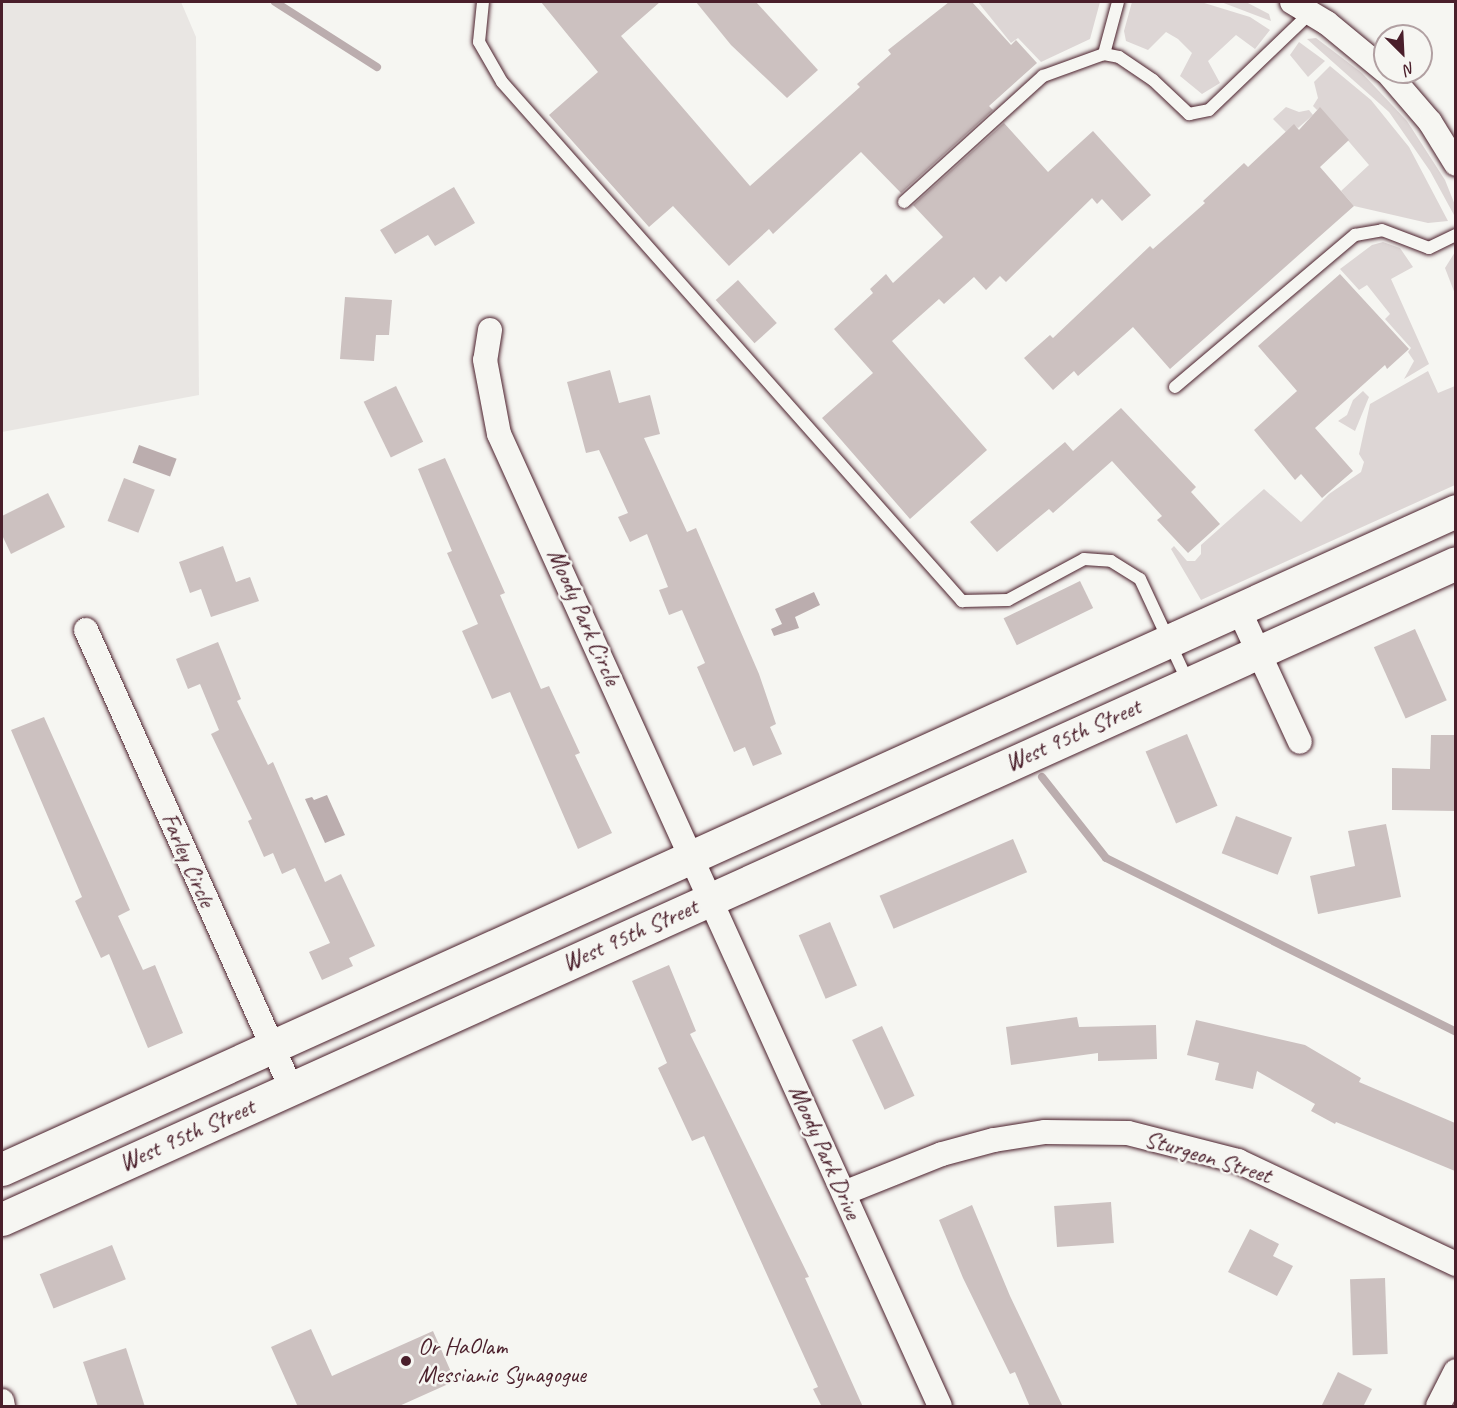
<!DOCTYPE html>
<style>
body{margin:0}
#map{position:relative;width:1457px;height:1408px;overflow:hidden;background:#f6f6f2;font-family:Caveat,sans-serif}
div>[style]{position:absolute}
.built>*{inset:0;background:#e9e6e3}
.green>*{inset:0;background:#ddd6d5}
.water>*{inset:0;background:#bbadae;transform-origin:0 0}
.stream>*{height:8px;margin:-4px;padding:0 4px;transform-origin:4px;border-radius:4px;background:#bbadae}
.building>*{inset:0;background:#ccc1c0;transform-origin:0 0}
.roads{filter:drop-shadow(0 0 2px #4a1f2b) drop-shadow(0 0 2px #4a1f2b)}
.lane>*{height:12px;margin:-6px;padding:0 6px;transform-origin:6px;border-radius:6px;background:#f6f6f2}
.street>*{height:24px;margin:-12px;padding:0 12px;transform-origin:12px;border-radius:12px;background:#f6f6f2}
.primary>*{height:33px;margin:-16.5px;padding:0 16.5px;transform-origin:16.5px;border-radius:16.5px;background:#f6f6f2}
.dots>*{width:16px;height:16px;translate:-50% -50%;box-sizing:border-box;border:3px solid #f6f6f2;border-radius:50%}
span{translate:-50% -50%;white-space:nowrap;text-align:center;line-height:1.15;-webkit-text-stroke:5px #f6f6f2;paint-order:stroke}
.street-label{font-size:24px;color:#4a1f2b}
.poi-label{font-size:24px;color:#4a1f2b}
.left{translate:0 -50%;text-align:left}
.frame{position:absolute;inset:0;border:3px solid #4a1f2b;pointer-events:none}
.north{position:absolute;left:1373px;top:24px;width:60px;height:60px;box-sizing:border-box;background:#f6f6f2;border:2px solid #b1a0a2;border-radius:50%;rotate:156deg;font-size:16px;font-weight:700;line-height:24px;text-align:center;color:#4a1f2b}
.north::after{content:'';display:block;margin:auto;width:21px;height:27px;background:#4a1f2b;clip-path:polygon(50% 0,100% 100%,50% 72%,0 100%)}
</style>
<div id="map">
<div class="built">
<i style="clip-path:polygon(2px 2px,181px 2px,196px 37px,199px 395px,2px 432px)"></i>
</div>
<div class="green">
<i style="clip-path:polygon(978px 2px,1100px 2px,1090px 39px,1041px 62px,1018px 38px,1011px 43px)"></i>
<i style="clip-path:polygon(1132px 2px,1201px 2px,1250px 17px,1270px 30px,1255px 49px,1236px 35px,1208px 61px,1220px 83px,1202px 94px,1180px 76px,1192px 53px,1178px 39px,1166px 32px,1148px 50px,1126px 41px,1124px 31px)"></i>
<i style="clip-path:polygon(1221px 2px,1246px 2px,1269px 14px,1271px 21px)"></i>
<i style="clip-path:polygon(1316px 38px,1362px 73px,1407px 121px,1445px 180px,1455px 205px,1454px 215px,1430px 171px,1389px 112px,1307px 39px)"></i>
<i style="clip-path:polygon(1299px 42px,1325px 61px,1308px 77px,1290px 55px)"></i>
<i style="clip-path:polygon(1330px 66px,1371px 100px,1409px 147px,1448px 221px,1428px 223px,1354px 206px,1341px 191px,1369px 165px,1320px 108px,1317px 110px,1313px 106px,1318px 98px,1314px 82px)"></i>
<i style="clip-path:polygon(1286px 107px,1299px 112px,1309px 110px,1313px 115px,1298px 128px,1294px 125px,1286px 132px,1273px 119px)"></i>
<i style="clip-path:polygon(1383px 242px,1400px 248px,1413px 267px,1391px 279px,1429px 364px,1404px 379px,1414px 361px,1408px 352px,1411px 348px,1385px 319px,1390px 314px,1367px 285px,1359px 290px,1340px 269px,1372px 245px)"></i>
<i style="clip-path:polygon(1455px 252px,1455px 294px,1445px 268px)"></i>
<i style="clip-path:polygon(1428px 371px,1438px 393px,1455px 386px,1455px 485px,1201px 600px,1171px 549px,1174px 546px,1187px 561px,1195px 561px,1201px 554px,1201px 545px,1264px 489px,1301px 522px,1329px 494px,1361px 472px,1364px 462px,1359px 454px,1370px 404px)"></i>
<i style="clip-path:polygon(1363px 391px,1369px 397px,1355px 431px,1338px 421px,1347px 415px,1353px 400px)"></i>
</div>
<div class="water">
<i style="left:139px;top:445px;width:40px;height:19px;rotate:20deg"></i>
<i style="clip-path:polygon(814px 592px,820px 605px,795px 617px,799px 628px,774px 636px,771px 629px,782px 624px,775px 609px)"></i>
<i style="clip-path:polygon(327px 795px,345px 835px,325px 843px,305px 799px,312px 797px,314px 800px)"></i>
</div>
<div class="stream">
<i style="left:275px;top:2px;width:121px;rotate:32.5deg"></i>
<i style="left:1042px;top:777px;width:103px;rotate:51.7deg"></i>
<i style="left:1106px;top:858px;width:391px;rotate:26.4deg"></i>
</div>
<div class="building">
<i style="clip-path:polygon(541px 2px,660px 2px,621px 36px,750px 186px,860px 87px,857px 84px,891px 54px,888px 50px,949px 2px,972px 2px,1011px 45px,1016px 40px,1037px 63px,989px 106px,993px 110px,901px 193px,861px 152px,773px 234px,769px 229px,729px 266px,673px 206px,649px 227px,549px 115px,598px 72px)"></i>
<i style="clip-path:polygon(696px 2px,756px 2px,818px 70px,787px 98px,731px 45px)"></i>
<i style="clip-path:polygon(1320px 107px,1349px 140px,1320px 167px,1354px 206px,1170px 369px,1133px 327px,1078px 376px,1074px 371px,1053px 390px,1024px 358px,1050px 335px,1053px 338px,1150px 246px,1153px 249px,1205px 203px,1203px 201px,1244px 163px,1248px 167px,1294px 124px,1299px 130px)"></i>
<i style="clip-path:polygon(1004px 123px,1048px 172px,1093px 131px,1151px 195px,1122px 221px,1102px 199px,1097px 204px,1092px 198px,1006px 282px,1000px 276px,986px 290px,974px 277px,944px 304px,939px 299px,892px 341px,987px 450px,910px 519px,822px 418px,873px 373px,834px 329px,873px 293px,870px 289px,886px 274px,893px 283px,943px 237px,913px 205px)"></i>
<i style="clip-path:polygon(454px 187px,475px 223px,435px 246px,428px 235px,395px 254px,380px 230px)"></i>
<i style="clip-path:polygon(1340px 274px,1409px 349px,1387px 369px,1385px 365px,1315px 428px,1353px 471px,1322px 498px,1301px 474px,1295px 480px,1254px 430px,1297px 391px,1258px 346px)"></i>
<i style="left:738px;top:280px;width:58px;height:30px;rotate:48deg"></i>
<i style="clip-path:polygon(345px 297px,392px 300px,389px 335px,376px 335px,374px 361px,340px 359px)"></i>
<i style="clip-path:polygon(610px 370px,619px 403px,650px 395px,660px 434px,644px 438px,687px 532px,696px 528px,759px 674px,776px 724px,770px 727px,782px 754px,753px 766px,745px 747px,734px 752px,697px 667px,705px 663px,682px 610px,669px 615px,659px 590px,668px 587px,647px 534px,630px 542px,618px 517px,628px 513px,599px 450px,586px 453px,567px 382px)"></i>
<i style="left:396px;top:386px;width:62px;height:36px;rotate:64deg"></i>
<i style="clip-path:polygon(1121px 408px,1196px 487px,1191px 492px,1220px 524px,1188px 553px,1157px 520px,1162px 516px,1112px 461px,1053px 513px,1049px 509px,997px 552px,970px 522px,1065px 442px,1073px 451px)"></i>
<i style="clip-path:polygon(445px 458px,505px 593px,500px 595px,541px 689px,549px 686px,580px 753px,575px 755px,612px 833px,578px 849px,510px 692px,492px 699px,462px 631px,478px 624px,447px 553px,452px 551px,418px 469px)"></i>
<i style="left:124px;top:478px;width:33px;height:46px;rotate:21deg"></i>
<i style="clip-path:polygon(48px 493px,65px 527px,11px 554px,2px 535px,2px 516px)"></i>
<i style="clip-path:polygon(223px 546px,236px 582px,250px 577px,259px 601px,211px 617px,201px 589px,190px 593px,179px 562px)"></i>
<i style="left:1080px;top:581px;width:30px;height:85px;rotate:64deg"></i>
<i style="left:1415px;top:629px;width:78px;height:45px;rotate:66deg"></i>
<i style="clip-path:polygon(218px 642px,241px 699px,237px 701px,268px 765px,273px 762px,325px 882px,341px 874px,375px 946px,349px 958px,353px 966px,322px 980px,309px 952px,330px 943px,295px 868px,282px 874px,273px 853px,264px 857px,248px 821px,252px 819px,211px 734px,219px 730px,200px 684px,188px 689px,176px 659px)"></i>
<i style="clip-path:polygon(44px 717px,130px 910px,118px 916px,143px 970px,155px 965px,183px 1033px,148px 1048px,109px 954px,101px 958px,75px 901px,82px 897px,11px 730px)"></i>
<i style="left:1187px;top:734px;width:78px;height:45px;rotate:67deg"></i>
<i style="clip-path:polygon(1431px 735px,1455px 735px,1455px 811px,1392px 810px,1392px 768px,1430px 769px)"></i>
<i style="left:1236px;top:816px;width:60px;height:40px;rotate:21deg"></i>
<i style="clip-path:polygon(1386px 824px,1401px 897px,1318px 914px,1310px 876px,1355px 866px,1348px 831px)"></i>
<i style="left:1013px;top:839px;width:36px;height:145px;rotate:67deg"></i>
<i style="left:830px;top:922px;width:69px;height:34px;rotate:67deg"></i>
<i style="clip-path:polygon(669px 965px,696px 1031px,690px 1034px,809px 1277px,805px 1278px,863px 1407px,822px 1407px,813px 1389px,818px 1387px,704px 1136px,692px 1141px,658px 1068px,667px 1063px,632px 981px)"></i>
<i style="clip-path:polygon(1077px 1017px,1079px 1027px,1156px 1025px,1157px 1059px,1098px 1061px,1098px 1053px,1011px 1065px,1006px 1027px)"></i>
<i style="clip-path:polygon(1196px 1020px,1305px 1045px,1361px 1078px,1359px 1082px,1455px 1123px,1455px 1171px,1336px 1122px,1335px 1124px,1311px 1111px,1315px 1104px,1257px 1071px,1253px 1089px,1215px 1080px,1219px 1063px,1187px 1055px)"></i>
<i style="left:882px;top:1026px;width:77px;height:33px;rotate:65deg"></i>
<i style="left:1111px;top:1202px;width:41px;height:57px;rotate:86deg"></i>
<i style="clip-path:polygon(972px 1205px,1010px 1296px,1063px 1407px,1030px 1407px,1015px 1372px,1010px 1374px,963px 1278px,939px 1220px)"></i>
<i style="clip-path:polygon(1250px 1229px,1279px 1244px,1273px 1256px,1293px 1266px,1277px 1296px,1228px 1272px)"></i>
<i style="left:112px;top:1245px;width:37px;height:78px;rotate:68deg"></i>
<i style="left:1385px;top:1278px;width:76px;height:35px;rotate:88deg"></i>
<i style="clip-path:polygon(311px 1329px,332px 1376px,433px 1331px,455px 1381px,397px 1407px,298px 1407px,271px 1347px)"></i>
<i style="clip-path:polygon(126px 1348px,145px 1407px,98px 1407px,83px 1362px)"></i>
<i style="clip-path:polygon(1338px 1372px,1372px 1389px,1363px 1407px,1321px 1407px)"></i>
</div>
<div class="roads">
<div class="lane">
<i style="left:483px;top:2px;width:40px;rotate:95.7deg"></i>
<i style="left:479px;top:42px;width:46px;rotate:60.1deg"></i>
<i style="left:502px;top:82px;width:694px;rotate:48.45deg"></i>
<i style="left:962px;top:601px;width:46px;rotate:-1.2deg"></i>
<i style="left:1008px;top:600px;width:86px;rotate:-28.3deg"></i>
<i style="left:1084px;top:559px;width:27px;rotate:4deg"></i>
<i style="left:1111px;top:561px;width:34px;rotate:32deg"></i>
<i style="left:1140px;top:579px;width:114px;rotate:65deg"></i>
<i style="left:1118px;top:2px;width:54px;rotate:105.1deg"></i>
<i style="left:1104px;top:54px;width:15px;rotate:11deg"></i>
<i style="left:1119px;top:57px;width:41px;rotate:34.1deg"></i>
<i style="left:1153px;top:80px;width:50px;rotate:43.4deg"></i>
<i style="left:1189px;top:114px;width:20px;rotate:-11deg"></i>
<i style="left:1209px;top:110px;width:140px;rotate:-43.8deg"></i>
<i style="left:904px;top:202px;width:188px;rotate:-42.2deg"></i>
<i style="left:1043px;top:76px;width:65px;rotate:-19.8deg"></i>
<i style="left:1175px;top:387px;width:236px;rotate:-40.2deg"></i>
<i style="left:1355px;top:235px;width:27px;rotate:-10deg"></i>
<i style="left:1382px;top:230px;width:50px;rotate:21deg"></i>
<i style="left:1429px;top:248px;width:30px;rotate:-26deg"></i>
</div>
<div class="street">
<i style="left:1292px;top:2px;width:41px;rotate:31deg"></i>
<i style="left:1327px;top:23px;width:75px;rotate:39.6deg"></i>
<i style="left:1387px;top:72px;width:66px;rotate:49.3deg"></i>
<i style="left:1430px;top:122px;width:49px;rotate:58.2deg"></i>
<i style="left:490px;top:330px;width:30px;rotate:99deg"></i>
<i style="left:485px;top:360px;width:75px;rotate:79.3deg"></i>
<i style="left:499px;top:434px;width:1067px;rotate:65.6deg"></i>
<i style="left:1239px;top:610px;width:145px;rotate:65.2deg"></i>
<i style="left:86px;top:630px;width:502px;rotate:65.89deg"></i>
<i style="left:844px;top:1193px;width:105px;rotate:-21.7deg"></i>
<i style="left:942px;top:1154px;width:54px;rotate:-15.1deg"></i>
<i style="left:994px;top:1140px;width:52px;rotate:-8.9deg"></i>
<i style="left:1045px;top:1132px;width:83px;rotate:0.7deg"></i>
<i style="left:1128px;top:1133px;width:114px;rotate:14.3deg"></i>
<i style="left:1238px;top:1161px;width:241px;rotate:25.3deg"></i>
<i style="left:2px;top:1401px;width:5px;rotate:79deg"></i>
<i style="left:1438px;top:1406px;width:39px;rotate:-63deg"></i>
</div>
<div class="primary">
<i style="left:2px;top:1169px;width:1596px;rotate:-24.35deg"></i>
<i style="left:2px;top:1219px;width:1595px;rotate:-24.28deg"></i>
</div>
</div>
<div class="dots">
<i style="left:406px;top:1361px;background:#4a1f2b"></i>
</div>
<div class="street-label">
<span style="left:584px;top:617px;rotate:66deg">Moody Park Circle</span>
<span style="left:1073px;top:735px;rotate:-24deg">West 95th Street</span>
<span style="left:188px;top:860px;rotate:66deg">Farley Circle</span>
<span style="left:630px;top:935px;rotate:-24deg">West 95th Street</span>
<span style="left:187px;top:1135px;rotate:-24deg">West 95th Street</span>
<span style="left:825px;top:1152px;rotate:66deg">Moody Park Drive</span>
<span style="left:1208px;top:1157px;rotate:17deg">Sturgeon Street</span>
</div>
<div class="poi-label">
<span class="left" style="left:418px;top:1361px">Or HaOlam<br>Messianic Synagogue</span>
</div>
<div class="frame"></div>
<div class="north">N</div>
</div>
